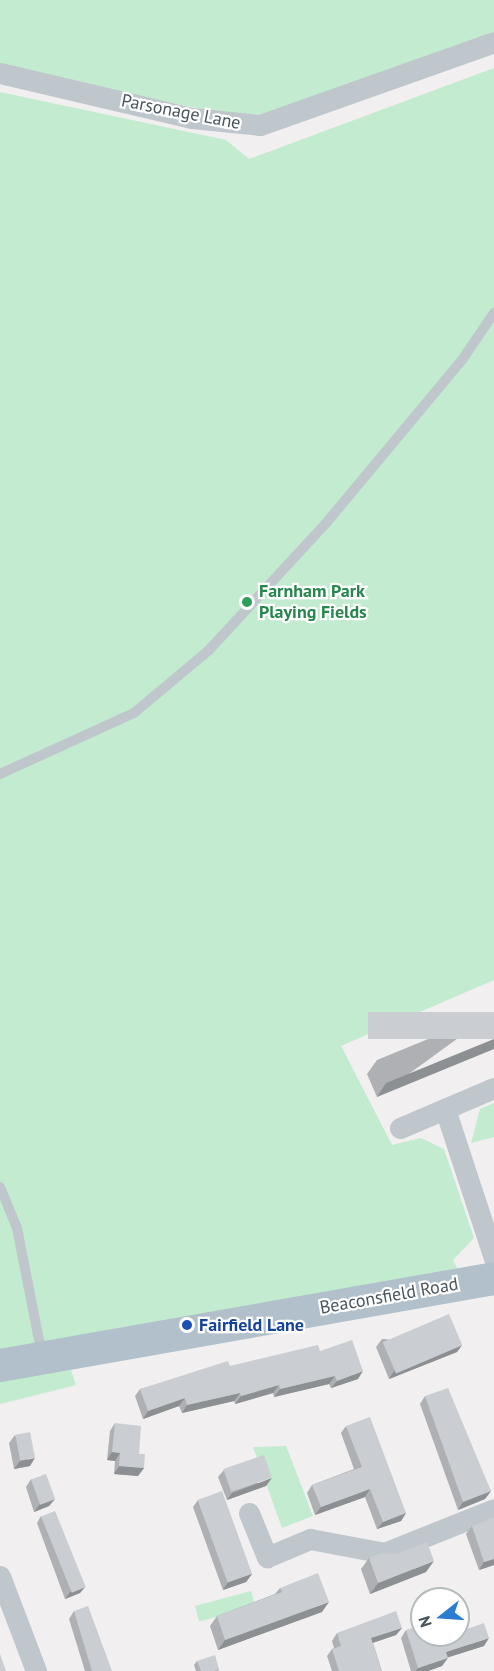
<!DOCTYPE html>
<style>
body{margin:0}
#map{position:relative;width:494px;height:1671px;overflow:hidden;background:#f1efef;font-family:"PT Sans",sans-serif}
div>[style]{position:absolute}
.green>*{inset:0;background:#c2ebcf;transform-origin:0 0}
.lane>*{height:10px;margin:-5px;padding:0 5px;transform-origin:5px;border-radius:5px;background:#bfc7cd}
.street>*{height:21px;margin:-10.5px;padding:0 10.5px;transform-origin:10.5px;border-radius:10.5px;background:#bfc7cd}
.primary>*{height:33px;margin:-16.5px;padding:0 16.5px;transform-origin:16.5px;border-radius:16.5px;background:#b2c0cb}
.wall>*{inset:0;background:#aeb0b4}
.shaded-wall>*{inset:0;background:#8d9092}
.building>*{inset:0;background:#cacdd1;transform-origin:0 0}
.dots>*{width:16px;height:16px;translate:-50% -50%;box-sizing:border-box;border:3px solid #fff;border-radius:50%}
span{translate:-50% -50%;white-space:nowrap;text-align:center;line-height:1.15;-webkit-text-stroke:4.5px #fff;paint-order:stroke}
.street-label{font-size:18px;color:#49545b}
.leisure-label{font-size:18px;color:#27864d;font-weight:700}
.left{translate:0 -50%;text-align:left}
.transit-label{font-size:18px;color:#164399;font-weight:700}
.north{position:absolute;left:410px;top:1587px;width:60px;height:60px;box-sizing:border-box;background:#fff;border:2px solid #b6bbbd;border-radius:50%;rotate:253deg;font-size:16px;font-weight:700;line-height:24px;text-align:center;color:#49545b}
.north::after{content:'';display:block;margin:auto;width:21px;height:27px;background:#2a7dd1;clip-path:polygon(50% 0,100% 100%,50% 72%,0 100%)}
</style>
<div id="map">
<div class="green">
<i style="clip-path:polygon(0 0,494px 0,494px 33px,287px 107px,245px 118px,0 67px)"></i>
<i style="clip-path:polygon(494px 68px,494px 980px,341px 1046px,392px 1145px,421px 1138px,444px 1149px,474px 1238px,453px 1260px,460px 1274px,0 1356px,0 92px,226px 140px,249px 159px)"></i>
<i style="clip-path:polygon(494px 1103px,494px 1137px,471px 1143px,480px 1109px)"></i>
<i style="clip-path:polygon(71px 1370px,76px 1385px,0 1404px,0 1381px)"></i>
<i style="clip-path:polygon(286px 1446px,313px 1516px,282px 1528px,253px 1447px)"></i>
<i style="left:251px;top:1591px;width:16px;height:58px;rotate:75deg"></i>
</div>
<div class="lane">
<i style="left:0;top:774px;width:147px;rotate:-24.5deg"></i>
<i style="left:134px;top:713px;width:98px;rotate:-40deg"></i>
<i style="left:209px;top:650px;width:174px;rotate:-47.3deg"></i>
<i style="left:327px;top:522px;width:211px;rotate:-50.2deg"></i>
<i style="left:462px;top:360px;width:57px;rotate:-55.8deg"></i>
<i style="left:0;top:1187px;width:44px;rotate:67.5deg"></i>
<i style="left:17px;top:1228px;width:129px;rotate:78.9deg"></i>
</div>
<div class="street">
<i style="left:0;top:73px;width:197px;rotate:13.2deg"></i>
<i style="left:192px;top:118px;width:68px;rotate:5.9deg"></i>
<i style="left:260px;top:125px;width:248px;rotate:-19.5deg"></i>
<i style="left:445px;top:1109px;width:157px;rotate:71.8deg"></i>
<i style="left:400px;top:1128px;width:102px;rotate:-23.1deg"></i>
<i style="left:249px;top:1513px;width:48px;rotate:67.8deg"></i>
<i style="left:267px;top:1557px;width:47px;rotate:-22.7deg"></i>
<i style="left:310px;top:1539px;width:75px;rotate:10.7deg"></i>
<i style="left:384px;top:1553px;width:118px;rotate:-21.8deg"></i>
<i style="left:0;top:1576px;width:102px;rotate:69.2deg"></i>
</div>
<div class="primary">
<i style="left:0;top:1365px;width:502px;rotate:-9.99deg"></i>
</div>
<div class="wall">
<i style="clip-path:polygon(494px 1012px,377px 1097px,367px 1074px,377px 1060px)"></i>
<i style="clip-path:polygon(382px 1339px,462px 1345px,457px 1352px,389px 1379px,376px 1347px)"></i>
<i style="clip-path:polygon(320px 1351px,358px 1379px,331px 1388px,329px 1384px,274px 1397px,273px 1393px,235px 1404px,234px 1401px,182px 1413px,179px 1406px,143px 1419px,135px 1396px,140px 1389px,230px 1366px)"></i>
<i style="clip-path:polygon(425px 1396px,491px 1491px,485px 1499px,458px 1510px,420px 1404px)"></i>
<i style="clip-path:polygon(115px 1423px,139px 1454px,144px 1468px,138px 1476px,114px 1474px,115px 1461px,107px 1460px,110px 1431px)"></i>
<i style="clip-path:polygon(346px 1426px,406px 1513px,401px 1521px,377px 1529px,365px 1497px,315px 1515px,307px 1493px,312px 1485px,354px 1469px,341px 1433px)"></i>
<i style="clip-path:polygon(15px 1435px,30px 1466px,14px 1469px,9px 1443px)"></i>
<i style="clip-path:polygon(224px 1470px,266px 1486px,227px 1500px,218px 1477px)"></i>
<i style="clip-path:polygon(31px 1479px,55px 1499px,49px 1506px,34px 1512px,26px 1487px)"></i>
<i style="clip-path:polygon(198px 1500px,252px 1574px,246px 1582px,223px 1590px,193px 1507px)"></i>
<i style="clip-path:polygon(41px 1516px,85px 1587px,80px 1593px,65px 1599px,37px 1523px)"></i>
<i style="clip-path:polygon(494px 1517px,494px 1565px,479px 1570px,466px 1534px,472px 1526px)"></i>
<i style="clip-path:polygon(369px 1558px,426px 1572px,370px 1594px,361px 1569px)"></i>
<i style="clip-path:polygon(280px 1588px,322px 1612px,218px 1650px,210px 1626px,217px 1616px,275px 1594px)"></i>
<i style="clip-path:polygon(74px 1611px,112px 1671px,85px 1671px,69px 1619px)"></i>
<i style="clip-path:polygon(402px 1628px,396px 1635px,373px 1643px,382px 1671px,332px 1671px,327px 1656px,332px 1649px,334px 1648px,332px 1641px,337px 1633px)"></i>
<i style="clip-path:polygon(406px 1630px,441px 1638px,484px 1646px,448px 1657px,442px 1666px,428px 1671px,411px 1671px,401px 1638px)"></i>
<i style="clip-path:polygon(197px 1661px,219px 1669px,218px 1671px,196px 1671px,194px 1665px)"></i>
</div>
<div class="shaded-wall">
<i style="clip-path:polygon(494px 1039px,494px 1049px,377px 1097px,386px 1083px)"></i>
<i style="clip-path:polygon(462px 1345px,457px 1352px,389px 1379px,394px 1371px)"></i>
<i style="clip-path:polygon(363px 1371px,358px 1379px,331px 1388px,337px 1381px)"></i>
<i style="clip-path:polygon(335px 1376px,329px 1384px,274px 1397px,280px 1389px)"></i>
<i style="clip-path:polygon(279px 1385px,273px 1393px,235px 1404px,241px 1396px)"></i>
<i style="clip-path:polygon(240px 1393px,234px 1401px,182px 1413px,187px 1405px)"></i>
<i style="clip-path:polygon(185px 1398px,179px 1406px,143px 1419px,148px 1411px)"></i>
<i style="clip-path:polygon(112px 1452px,120px 1453px,115px 1461px,107px 1460px)"></i>
<i style="clip-path:polygon(35px 1458px,30px 1466px,14px 1469px,20px 1461px)"></i>
<i style="clip-path:polygon(119px 1466px,144px 1468px,138px 1476px,114px 1474px)"></i>
<i style="clip-path:polygon(272px 1478px,266px 1486px,227px 1500px,232px 1493px)"></i>
<i style="clip-path:polygon(370px 1489px,365px 1497px,315px 1515px,321px 1507px)"></i>
<i style="clip-path:polygon(491px 1491px,485px 1499px,458px 1510px,463px 1502px)"></i>
<i style="clip-path:polygon(55px 1499px,49px 1506px,34px 1512px,40px 1504px)"></i>
<i style="clip-path:polygon(406px 1513px,401px 1521px,377px 1529px,383px 1522px)"></i>
<i style="clip-path:polygon(494px 1559px,494px 1565px,479px 1570px,484px 1562px)"></i>
<i style="clip-path:polygon(434px 1561px,426px 1572px,370px 1594px,378px 1583px)"></i>
<i style="clip-path:polygon(252px 1574px,246px 1582px,223px 1590px,228px 1582px)"></i>
<i style="clip-path:polygon(85px 1587px,80px 1593px,65px 1599px,70px 1592px)"></i>
<i style="clip-path:polygon(329px 1602px,322px 1612px,218px 1650px,225px 1640px)"></i>
<i style="clip-path:polygon(402px 1628px,396px 1635px,366px 1645px,371px 1638px)"></i>
<i style="clip-path:polygon(489px 1638px,484px 1646px,440px 1660px,446px 1652px)"></i>
<i style="clip-path:polygon(448px 1658px,442px 1666px,428px 1671px,416px 1671px,418px 1668px)"></i>
</div>
<div class="building">
<i style="left:494px;top:1012px;width:27px;height:126px;rotate:90deg"></i>
<i style="left:449px;top:1314px;width:34px;height:72px;rotate:67deg"></i>
<i style="clip-path:polygon(352px 1340px,363px 1371px,337px 1381px,335px 1376px,280px 1389px,279px 1385px,241px 1396px,240px 1393px,187px 1405px,185px 1398px,148px 1411px,140px 1389px,228px 1361px,230px 1366px,318px 1345px,320px 1351px)"></i>
<i style="clip-path:polygon(448px 1388px,491px 1491px,463px 1502px,425px 1396px)"></i>
<i style="clip-path:polygon(370px 1417px,406px 1513px,383px 1522px,370px 1489px,321px 1507px,312px 1485px,362px 1467px,346px 1426px)"></i>
<i style="clip-path:polygon(115px 1423px,141px 1426px,139px 1454px,145px 1454px,144px 1468px,119px 1466px,120px 1453px,112px 1452px)"></i>
<i style="left:30px;top:1432px;width:26px;height:15px;rotate:79deg"></i>
<i style="left:264px;top:1455px;width:24px;height:43px;rotate:71deg"></i>
<i style="left:46px;top:1474px;width:27px;height:16px;rotate:70deg"></i>
<i style="left:222px;top:1491px;width:88px;height:26px;rotate:70deg"></i>
<i style="left:55px;top:1511px;width:82px;height:15px;rotate:68deg"></i>
<i style="clip-path:polygon(494px 1517px,494px 1559px,484px 1562px,472px 1526px)"></i>
<i style="clip-path:polygon(427px 1542px,434px 1561px,378px 1583px,369px 1558px,381px 1553px,397px 1554px)"></i>
<i style="clip-path:polygon(318px 1573px,329px 1602px,225px 1640px,217px 1616px,282px 1592px,280px 1588px)"></i>
<i style="clip-path:polygon(88px 1606px,112px 1671px,92px 1671px,74px 1611px)"></i>
<i style="clip-path:polygon(396px 1611px,402px 1628px,371px 1638px,382px 1671px,339px 1671px,332px 1649px,341px 1646px,337px 1633px)"></i>
<i style="clip-path:polygon(484px 1623px,489px 1638px,446px 1652px,448px 1658px,418px 1668px,406px 1630px,422px 1625px,422px 1635px,440px 1635px,441px 1638px,450px 1635px,458px 1635px,458px 1632px)"></i>
<i style="clip-path:polygon(0 1654px,6px 1671px,0 1671px)"></i>
<i style="clip-path:polygon(215px 1655px,219px 1669px,214px 1671px,201px 1671px,197px 1661px)"></i>
</div>
<div class="dots">
<i style="left:247px;top:602px;background:#2e9e5b"></i>
<i style="left:187px;top:1325px;background:#1a4fb4"></i>
</div>
<div class="street-label">
<span style="left:181px;top:112px;rotate:11deg">Parsonage Lane</span>
<span style="left:389px;top:1296px;rotate:-10deg">Beaconsfield Road</span>
</div>
<div class="leisure-label">
<span class="left" style="left:259px;top:602px">Farnham Park<br>Playing Fields</span>
</div>
<div class="transit-label">
<span class="left" style="left:199px;top:1325px">Fairfield Lane</span>
</div>
<div class="north">N</div>
</div>
